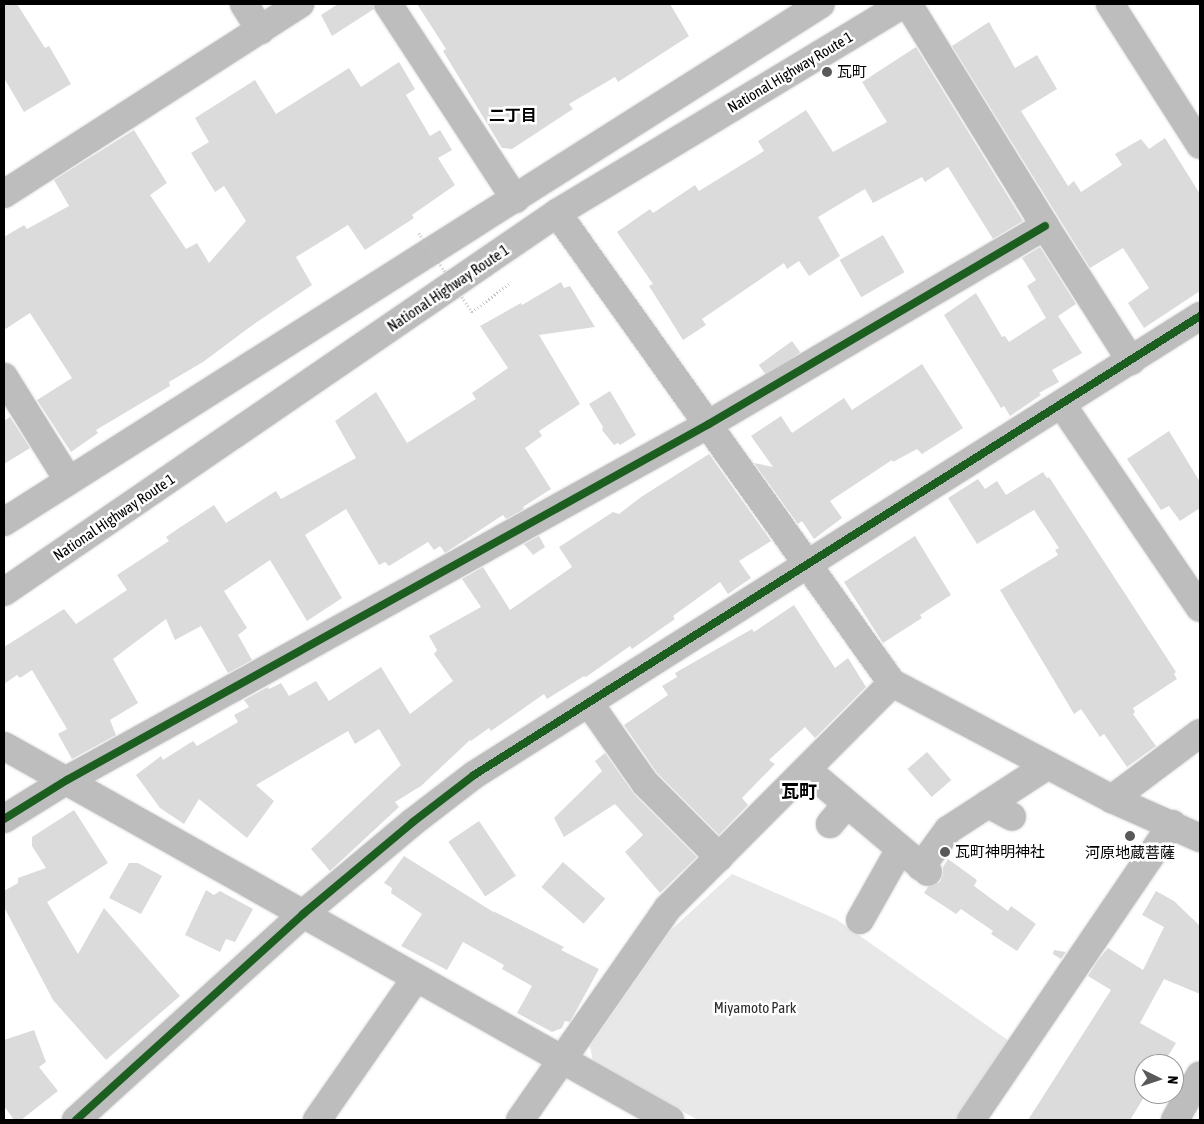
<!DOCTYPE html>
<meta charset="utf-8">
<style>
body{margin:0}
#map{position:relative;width:1204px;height:1124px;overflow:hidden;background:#fff;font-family:"Asap Condensed","Noto Sans JP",sans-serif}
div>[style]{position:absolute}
.green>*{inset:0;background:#e8e8e8}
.building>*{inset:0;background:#dbdbdb;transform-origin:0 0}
.path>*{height:3px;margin-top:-1.5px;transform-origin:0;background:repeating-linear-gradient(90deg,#c2c2c2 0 1px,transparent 0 3.5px)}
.roads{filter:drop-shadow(0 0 1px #dbdbdb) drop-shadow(0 0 1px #dbdbdb)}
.minor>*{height:28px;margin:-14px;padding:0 14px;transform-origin:14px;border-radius:14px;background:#bdbdbd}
.highway>*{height:28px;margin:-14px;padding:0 14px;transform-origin:14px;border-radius:14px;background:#bdbdbd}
.path-bridge>*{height:3px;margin-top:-1.5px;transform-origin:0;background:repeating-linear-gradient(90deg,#c2c2c2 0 1px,transparent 0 3.5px)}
.cycleway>*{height:8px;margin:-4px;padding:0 4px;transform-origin:4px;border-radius:4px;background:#1b5e20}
.dots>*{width:14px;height:14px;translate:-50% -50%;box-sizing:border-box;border:2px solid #fff;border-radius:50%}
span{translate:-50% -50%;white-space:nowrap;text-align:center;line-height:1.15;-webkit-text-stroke:5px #fff;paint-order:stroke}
.street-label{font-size:15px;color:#000}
.poi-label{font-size:15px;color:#000}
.left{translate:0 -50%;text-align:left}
.park-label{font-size:15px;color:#2c2c2c}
.neighbourhood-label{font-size:16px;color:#000;font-weight:700}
.quarter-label{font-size:18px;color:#000;font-weight:700}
.frame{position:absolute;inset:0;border:5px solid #000;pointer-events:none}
.north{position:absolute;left:1134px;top:1054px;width:50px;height:50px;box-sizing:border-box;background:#fff;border:1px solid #999;border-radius:50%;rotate:94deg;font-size:14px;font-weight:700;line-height:20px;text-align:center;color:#000}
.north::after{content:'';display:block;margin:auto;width:18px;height:22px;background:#595959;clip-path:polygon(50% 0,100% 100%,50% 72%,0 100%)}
</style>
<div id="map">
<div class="green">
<i style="clip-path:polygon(732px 874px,836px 919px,1009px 1041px,957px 1120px,698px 1120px,593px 1062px,590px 1046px,671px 930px)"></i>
</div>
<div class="building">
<i style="clip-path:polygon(4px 4px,17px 4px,45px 48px,49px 46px,71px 84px,24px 112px,4px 78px)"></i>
<i style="clip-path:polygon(338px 4px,373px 4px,374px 9px,332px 36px,321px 15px)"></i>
<i style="clip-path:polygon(417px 4px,670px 4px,689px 36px,618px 82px,615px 77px,569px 104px,573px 109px,512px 149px,502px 148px,443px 51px,446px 49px)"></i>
<i style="clip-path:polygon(989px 22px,1015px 68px,1037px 55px,1057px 89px,1021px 111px,1068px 186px,1074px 181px,1081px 192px,1122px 165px,1115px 154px,1141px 139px,1149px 149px,1165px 138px,1200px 194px,1200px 291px,1144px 328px,1128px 303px,1149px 288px,1123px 248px,1090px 268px,952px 46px)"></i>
<i style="clip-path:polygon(916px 47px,1023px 221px,993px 239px,948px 167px,925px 182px,922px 177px,873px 203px,865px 189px,818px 217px,840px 256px,809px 276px,799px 261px,787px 269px,784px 263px,702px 319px,706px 325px,683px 340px,649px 286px,653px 284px,617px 232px,650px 209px,653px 213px,695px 185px,699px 191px,764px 151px,758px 141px,806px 110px,833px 152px,887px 122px,862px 82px)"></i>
<i style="clip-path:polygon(399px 62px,415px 89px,406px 95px,430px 136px,440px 130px,452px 150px,438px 158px,455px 185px,412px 215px,414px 218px,365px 250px,348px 225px,296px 257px,312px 285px,254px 324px,203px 362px,169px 382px,170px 386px,96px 430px,98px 433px,71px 452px,37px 400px,72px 378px,30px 313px,4px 330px,4px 237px,24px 225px,27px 229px,69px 206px,54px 180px,134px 130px,167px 183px,150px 195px,186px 249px,197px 243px,209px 263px,246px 221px,224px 186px,215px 192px,191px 153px,209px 142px,195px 118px,255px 80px,276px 114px,349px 68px,361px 87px)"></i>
<i style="left:883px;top:235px;width:43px;height:50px;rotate:60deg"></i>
<i style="clip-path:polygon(1040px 247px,1076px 304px,1058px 316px,1082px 353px,1052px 370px,1059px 382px,1039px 393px,1041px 395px,1010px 416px,1004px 406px,1001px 408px,944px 315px,976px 293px,1002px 337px,1005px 336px,1009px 342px,1046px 318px,1027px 286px,1036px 280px,1022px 258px)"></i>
<i style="clip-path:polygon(561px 282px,564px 288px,570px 286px,595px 327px,539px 335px,580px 404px,539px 431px,542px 436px,525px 448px,551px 489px,523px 507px,524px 509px,506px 519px,503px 515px,445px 553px,440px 546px,434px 550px,428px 542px,389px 566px,385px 562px,379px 565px,346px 509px,305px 535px,342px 598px,307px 621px,270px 560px,224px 591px,247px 628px,238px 635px,252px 660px,228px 673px,201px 626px,175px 640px,166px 619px,113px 659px,138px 703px,110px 720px,116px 735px,72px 759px,58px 734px,67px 729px,32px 670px,20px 678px,17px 675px,4px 684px,4px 647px,64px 609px,76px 624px,127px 590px,117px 575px,169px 541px,166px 537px,179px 528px,214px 505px,226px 523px,276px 491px,281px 499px,356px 458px,335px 421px,376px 392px,407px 443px,476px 399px,472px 393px,508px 368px,480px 326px,521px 303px,522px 305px)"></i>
<i style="left:792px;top:341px;width:14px;height:41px;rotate:54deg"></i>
<i style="clip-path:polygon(922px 364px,963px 428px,922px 454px,917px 449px,893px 462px,892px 460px,830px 501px,842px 518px,814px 539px,802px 521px,798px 524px,754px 463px,773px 467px,751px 436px,781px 416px,792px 433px,844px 398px,852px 410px)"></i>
<i style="clip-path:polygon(610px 391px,636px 435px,620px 445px,618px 443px,614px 445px,602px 430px,603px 427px,589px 404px)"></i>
<i style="clip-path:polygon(10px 417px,30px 448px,4px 464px,4px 421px)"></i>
<i style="clip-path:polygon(1169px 431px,1200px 482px,1200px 508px,1180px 521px,1169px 506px,1161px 510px,1127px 459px)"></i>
<i style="clip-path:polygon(709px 454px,771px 541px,739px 561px,751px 578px,728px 594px,720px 582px,673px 616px,675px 619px,632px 649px,630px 646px,586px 677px,584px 676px,547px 699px,544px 694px,491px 731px,489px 728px,471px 741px,470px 740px,421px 786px,395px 802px,399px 807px,330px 871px,311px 849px,401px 765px,379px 729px,355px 744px,348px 731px,256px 785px,274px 801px,247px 838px,199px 799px,184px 824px,160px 808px,136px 775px,161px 756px,163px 760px,193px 741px,197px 746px,238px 722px,234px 715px,249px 707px,244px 700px,268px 687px,269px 689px,281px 683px,289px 696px,316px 681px,329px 701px,381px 667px,410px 714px,453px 681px,434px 654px,437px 650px,429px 636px,481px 607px,462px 579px,483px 567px,510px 610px,572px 567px,559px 547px,613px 512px,619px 514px,641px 497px)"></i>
<i style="clip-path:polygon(1043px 472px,1047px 478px,1049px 477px,1176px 672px,1174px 674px,1177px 679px,1133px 708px,1135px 712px,1133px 714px,1156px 746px,1127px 767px,1104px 734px,1100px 737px,1081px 709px,1074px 714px,1000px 590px,1058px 555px,1055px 550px,1059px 548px,1034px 510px,977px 544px,948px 498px,978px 479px,985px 489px,997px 481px,1006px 495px)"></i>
<i style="clip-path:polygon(539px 536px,545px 547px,533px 555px,524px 544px)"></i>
<i style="clip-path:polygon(915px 536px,951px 595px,920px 615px,922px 618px,883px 643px,844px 582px)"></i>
<i style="clip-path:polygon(794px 605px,835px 668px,848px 658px,866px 687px,815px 738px,805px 727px,769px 760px,775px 764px,742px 798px,748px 805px,719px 835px,657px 773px,624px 725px,668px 695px,662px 686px,677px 677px,675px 673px,752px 629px,754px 632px)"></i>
<i style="left:927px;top:752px;width:37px;height:26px;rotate:49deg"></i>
<i style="clip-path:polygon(605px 753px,634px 794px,697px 857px,660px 893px,625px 852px,643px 835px,615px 804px,564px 837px,554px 818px,602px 771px,595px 761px)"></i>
<i style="clip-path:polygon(74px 810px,108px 863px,47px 902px,78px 954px,104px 908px,180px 996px,106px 1060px,53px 1000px,4px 907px,4px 891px,18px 883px,18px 878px,46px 868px,32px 846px,32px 837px)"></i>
<i style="left:479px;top:821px;width:66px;height:37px;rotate:56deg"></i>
<i style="clip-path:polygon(404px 856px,495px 913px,493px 911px,564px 947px,561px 950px,599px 969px,570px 1022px,565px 1021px,562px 1028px,552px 1032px,517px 1013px,532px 986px,502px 969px,504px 965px,463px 942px,447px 970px,401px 946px,422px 914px,391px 893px,392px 888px,384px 883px)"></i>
<i style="clip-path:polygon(948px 859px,977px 880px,974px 886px,1008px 911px,1011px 906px,1036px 924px,1017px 951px,991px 934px,993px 931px,961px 909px,956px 914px,924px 893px,928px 887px,940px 882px,943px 874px,943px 867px)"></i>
<i style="left:563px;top:862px;width:56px;height:33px;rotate:41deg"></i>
<i style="clip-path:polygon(129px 863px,138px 863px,162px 876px,141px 914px,109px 898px)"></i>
<i style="clip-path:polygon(206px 890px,214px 895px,220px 891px,253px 909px,235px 942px,226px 939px,220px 952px,185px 935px)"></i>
<i style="clip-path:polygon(1156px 891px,1174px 901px,1200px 926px,1200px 994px,1164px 979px,1140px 1023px,1176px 1043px,1163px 1064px,1144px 1064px,1146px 1094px,1130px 1120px,1028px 1120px,1111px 990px,1088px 976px,1098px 960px,1108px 948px,1143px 970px,1164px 927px,1142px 915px)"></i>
<i style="clip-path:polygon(1054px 950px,1066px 952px,1061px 959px,1053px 954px)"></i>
<i style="clip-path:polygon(34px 1030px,46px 1062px,39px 1067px,58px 1091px,21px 1120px,14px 1120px,4px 1106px,4px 1040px)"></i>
</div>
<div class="path">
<i style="left:472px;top:312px;width:49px;rotate:-37.6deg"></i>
</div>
<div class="roads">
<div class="minor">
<i style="left:244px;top:4px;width:31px;rotate:58deg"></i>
<i style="left:388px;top:4px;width:233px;rotate:56.9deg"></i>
<i style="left:908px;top:4px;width:261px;rotate:58.3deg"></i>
<i style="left:1045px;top:226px;width:160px;rotate:57.5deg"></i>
<i style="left:1110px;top:4px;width:167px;rotate:57.4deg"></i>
<i style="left:4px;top:194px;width:352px;rotate:-32.7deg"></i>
<i style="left:557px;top:213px;width:577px;rotate:54.52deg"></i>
<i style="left:892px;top:683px;width:249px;rotate:27.8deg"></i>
<i style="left:1112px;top:799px;width:96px;rotate:23.9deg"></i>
<i style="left:4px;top:377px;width:121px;rotate:58.1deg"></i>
<i style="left:1062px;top:405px;width:245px;rotate:55.8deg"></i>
<i style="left:589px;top:703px;width:98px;rotate:55deg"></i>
<i style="left:645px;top:783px;width:105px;rotate:45deg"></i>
<i style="left:4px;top:746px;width:764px;rotate:29.32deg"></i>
<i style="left:807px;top:770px;width:158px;rotate:40.1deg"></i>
<i style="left:1112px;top:799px;width:110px;rotate:-36.9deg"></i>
<i style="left:988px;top:804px;width:27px;rotate:28deg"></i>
<i style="left:4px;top:819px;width:74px;rotate:-31.8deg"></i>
<i style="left:67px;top:780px;width:734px;rotate:-29.01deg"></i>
<i style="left:709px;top:424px;width:390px;rotate:-30.5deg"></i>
<i style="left:830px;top:824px;width:26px;rotate:-50deg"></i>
<i style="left:921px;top:867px;width:46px;rotate:-53.9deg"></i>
<i style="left:948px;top:830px;width:119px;rotate:-33deg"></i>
<i style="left:860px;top:920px;width:81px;rotate:-60.6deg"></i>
<i style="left:76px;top:1120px;width:307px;rotate:-42.2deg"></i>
<i style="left:303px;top:914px;width:143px;rotate:-39.9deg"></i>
<i style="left:413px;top:822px;width:77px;rotate:-37.6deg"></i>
<i style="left:474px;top:775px;width:859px;rotate:-32.3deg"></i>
<i style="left:317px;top:1120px;width:173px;rotate:-55.1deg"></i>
<i style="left:520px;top:1120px;width:259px;rotate:-55.1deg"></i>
<i style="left:668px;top:908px;width:317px;rotate:-45.1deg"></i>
<i style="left:971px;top:1120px;width:358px;rotate:-55.8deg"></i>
<i style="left:1175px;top:1120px;width:51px;rotate:-60.9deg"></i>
</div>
<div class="highway">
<i style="left:4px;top:522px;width:967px;rotate:-32.38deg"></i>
<i style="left:4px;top:592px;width:670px;rotate:-34.42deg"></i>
<i style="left:557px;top:213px;width:405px;rotate:-31.1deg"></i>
</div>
</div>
<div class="path-bridge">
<i style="left:419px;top:233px;width:95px;rotate:56.1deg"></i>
</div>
<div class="cycleway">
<i style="left:4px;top:819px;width:74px;rotate:-31.8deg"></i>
<i style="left:67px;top:780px;width:734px;rotate:-29.01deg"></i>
<i style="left:709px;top:424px;width:390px;rotate:-30.5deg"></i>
<i style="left:76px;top:1120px;width:307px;rotate:-42.2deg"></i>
<i style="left:303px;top:914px;width:143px;rotate:-39.9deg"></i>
<i style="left:413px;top:822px;width:77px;rotate:-37.6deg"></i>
<i style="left:474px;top:775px;width:859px;rotate:-32.3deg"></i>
</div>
<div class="dots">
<i style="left:827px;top:72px;background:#595959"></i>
<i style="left:1130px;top:836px;background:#595959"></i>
<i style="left:945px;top:852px;background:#595959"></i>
</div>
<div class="street-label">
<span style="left:790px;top:72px;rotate:-31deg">National Highway Route 1</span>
<span style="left:448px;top:288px;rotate:-34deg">National Highway Route 1</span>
<span style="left:114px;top:517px;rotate:-34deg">National Highway Route 1</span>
</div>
<div class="poi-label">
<span class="left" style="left:837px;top:72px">瓦町</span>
<span class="left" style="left:955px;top:852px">瓦町神明神社</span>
<span style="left:1130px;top:853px">河原地蔵菩薩</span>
</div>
<div class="park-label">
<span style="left:755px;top:1008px">Miyamoto Park</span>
</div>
<div class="neighbourhood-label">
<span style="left:513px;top:115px">二丁目</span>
</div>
<div class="quarter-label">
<span style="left:799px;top:792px">瓦町</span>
</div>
<div class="frame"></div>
<div class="north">N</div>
</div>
